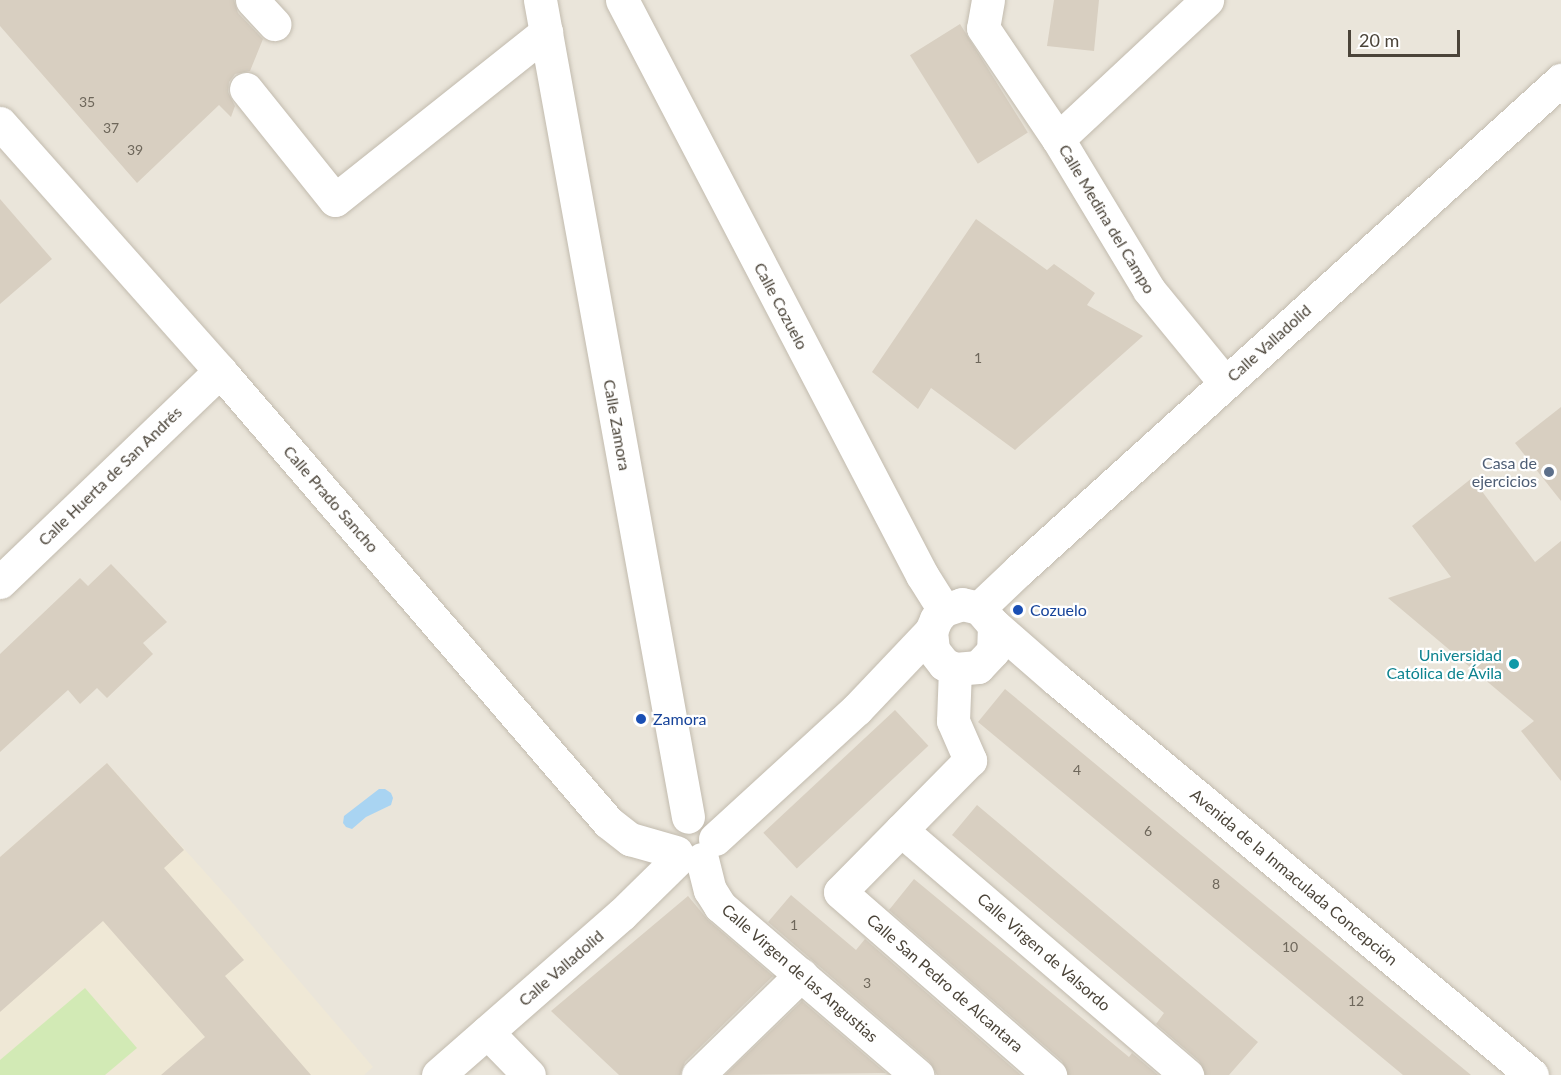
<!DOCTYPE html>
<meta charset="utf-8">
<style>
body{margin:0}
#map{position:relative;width:1561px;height:1075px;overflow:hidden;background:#f6f3ec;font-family:Lato,sans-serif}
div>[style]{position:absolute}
.residential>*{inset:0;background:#eae5da;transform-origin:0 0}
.education>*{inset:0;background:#efe8d6}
.green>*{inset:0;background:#d2eab5}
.water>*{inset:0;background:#a9d4f2}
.building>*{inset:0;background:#d8cfc1;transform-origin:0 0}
.roads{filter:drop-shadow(0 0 2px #c2bbae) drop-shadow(0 0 2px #c2bbae)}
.minor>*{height:33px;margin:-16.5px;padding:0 16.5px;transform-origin:16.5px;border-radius:16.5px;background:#fff}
.tertiary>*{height:33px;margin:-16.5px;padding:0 16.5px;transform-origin:16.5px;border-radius:16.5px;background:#fff}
.dots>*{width:16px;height:16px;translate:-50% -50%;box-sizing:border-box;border:3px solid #fff;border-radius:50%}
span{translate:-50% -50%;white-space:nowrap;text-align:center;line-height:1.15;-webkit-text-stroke:4.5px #fff;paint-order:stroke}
.number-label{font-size:14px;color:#6e675b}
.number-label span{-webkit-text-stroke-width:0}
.street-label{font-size:16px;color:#4b4439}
.service-label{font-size:16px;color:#4e5e75}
.right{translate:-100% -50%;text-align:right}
.transit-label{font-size:16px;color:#164399}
.left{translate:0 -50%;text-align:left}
.culture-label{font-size:16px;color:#0d838f}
.scale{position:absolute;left:1348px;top:30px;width:112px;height:27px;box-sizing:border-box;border:3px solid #4b4439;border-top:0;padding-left:8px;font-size:18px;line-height:21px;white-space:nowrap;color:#4b4439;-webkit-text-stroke:4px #fff;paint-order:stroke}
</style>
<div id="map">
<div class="residential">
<i style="left:0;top:0;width:1561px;height:1075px"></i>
</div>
<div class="education">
<i style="clip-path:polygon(107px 763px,230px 900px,373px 1067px,364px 1075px,0 1075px,0 857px)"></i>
</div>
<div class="green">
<i style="clip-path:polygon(85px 988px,137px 1048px,105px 1075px,0 1075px,0 1060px)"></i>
</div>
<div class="water">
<i style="clip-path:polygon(379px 789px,385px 789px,391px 793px,393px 798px,391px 805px,366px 817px,352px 829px,346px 827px,343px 823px,344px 816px)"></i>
</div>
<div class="building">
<i style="clip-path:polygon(0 0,234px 0,238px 13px,263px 39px,250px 71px,235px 74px,229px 82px,228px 92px,235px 106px,231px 117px,219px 105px,137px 183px,0 26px)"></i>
<i style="clip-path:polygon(1054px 0,1099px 0,1094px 51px,1047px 46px)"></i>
<i style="left:960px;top:24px;width:128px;height:59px;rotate:58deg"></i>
<i style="clip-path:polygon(0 199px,52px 259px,0 304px)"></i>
<i style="clip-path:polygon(976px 219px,1047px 270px,1054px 264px,1095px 293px,1087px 305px,1143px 336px,1015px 450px,931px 388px,918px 409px,872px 372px)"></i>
<i style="clip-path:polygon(1561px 407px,1561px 501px,1515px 443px)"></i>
<i style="clip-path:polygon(1472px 478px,1535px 562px,1561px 541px,1561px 781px,1521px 731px,1534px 721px,1388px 598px,1451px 577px,1412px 526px)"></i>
<i style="clip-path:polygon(111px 564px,167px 622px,143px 643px,153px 654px,107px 698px,97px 688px,80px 704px,68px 690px,0 752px,0 654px,80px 578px,88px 586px)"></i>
<i style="clip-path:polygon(1005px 689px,1357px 981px,1471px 1075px,1403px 1075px,978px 722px)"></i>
<i style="left:895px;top:710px;width:49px;height:180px;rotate:47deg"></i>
<i style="clip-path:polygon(107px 763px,184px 850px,164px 868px,244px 960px,225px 976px,311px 1075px,161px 1075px,205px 1037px,103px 921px,0 1012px,0 857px)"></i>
<i style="clip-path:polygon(977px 805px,1258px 1042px,1229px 1075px,1205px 1075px,1199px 1061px,1156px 1024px,1164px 1013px,952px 835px)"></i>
<i style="clip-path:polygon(914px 879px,1129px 1057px,1132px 1053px,1158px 1075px,1068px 1075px,1062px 1061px,889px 910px)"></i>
<i style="clip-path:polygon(791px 895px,856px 950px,865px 939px,1021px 1075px,937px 1075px,929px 1061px,768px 922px)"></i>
<i style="clip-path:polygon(688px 896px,708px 920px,773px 976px,685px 1062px,680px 1075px,619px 1075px,551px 1011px)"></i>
<i style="clip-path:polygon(802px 1001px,886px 1073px,725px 1075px)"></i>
</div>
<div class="roads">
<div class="minor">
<i style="left:252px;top:0;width:33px;rotate:47deg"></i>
<i style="left:988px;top:0;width:28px;rotate:100deg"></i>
<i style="left:983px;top:28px;width:134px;rotate:56deg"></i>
<i style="left:1058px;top:139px;width:176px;rotate:58.9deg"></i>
<i style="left:1149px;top:290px;width:120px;rotate:50.7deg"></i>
<i style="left:246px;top:89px;width:142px;rotate:51.3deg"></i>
<i style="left:335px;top:200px;width:270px;rotate:-38.5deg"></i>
<i style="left:1058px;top:139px;width:204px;rotate:-43deg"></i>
<i style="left:955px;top:669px;width:52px;rotate:92.2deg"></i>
<i style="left:953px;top:721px;width:43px;rotate:66.4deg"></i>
<i style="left:970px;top:760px;width:185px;rotate:134.6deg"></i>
<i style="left:840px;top:892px;width:279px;rotate:41.1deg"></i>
<i style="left:901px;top:830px;width:377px;rotate:40.6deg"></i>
<i style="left:487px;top:1032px;width:60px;rotate:45.7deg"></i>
<i style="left:698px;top:1075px;width:144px;rotate:-44.2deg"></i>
</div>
<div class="tertiary">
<i style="left:540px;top:0;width:830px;rotate:79.73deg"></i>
<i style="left:622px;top:0;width:649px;rotate:62.45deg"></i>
<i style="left:922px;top:575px;width:41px;rotate:57.8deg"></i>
<i style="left:0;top:123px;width:332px;rotate:48.4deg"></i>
<i style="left:220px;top:371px;width:595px;rotate:49.29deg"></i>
<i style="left:608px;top:822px;width:28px;rotate:38deg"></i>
<i style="left:630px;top:839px;width:48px;rotate:15.8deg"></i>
<i style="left:0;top:582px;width:305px;rotate:-43.8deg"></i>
<i style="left:979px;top:608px;width:55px;rotate:-43.5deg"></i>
<i style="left:1019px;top:570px;width:731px;rotate:-42.12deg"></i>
<i style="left:994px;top:625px;width:26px;rotate:92deg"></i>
<i style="left:993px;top:651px;width:22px;rotate:133deg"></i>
<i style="left:978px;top:667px;width:23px;rotate:175deg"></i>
<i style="left:955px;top:669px;width:12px;rotate:-156deg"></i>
<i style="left:944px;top:664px;width:18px;rotate:-128deg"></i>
<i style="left:933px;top:650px;width:19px;rotate:-96deg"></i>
<i style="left:931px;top:631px;width:13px;rotate:-67deg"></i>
<i style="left:936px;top:619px;width:12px;rotate:-48deg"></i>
<i style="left:944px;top:610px;width:19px;rotate:-18deg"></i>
<i style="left:962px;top:604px;width:17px;rotate:13deg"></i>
<i style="left:979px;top:608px;width:23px;rotate:49deg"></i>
<i style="left:994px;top:625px;width:82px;rotate:41.1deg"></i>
<i style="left:1056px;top:679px;width:619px;rotate:39.76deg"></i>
<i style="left:715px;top:839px;width:193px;rotate:-42.5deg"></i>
<i style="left:857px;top:709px;width:108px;rotate:-46.5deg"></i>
<i style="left:702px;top:859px;width:32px;rotate:76deg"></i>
<i style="left:710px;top:890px;width:19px;rotate:58deg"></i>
<i style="left:720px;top:906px;width:260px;rotate:40.6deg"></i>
<i style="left:438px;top:1075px;width:244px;rotate:-41.2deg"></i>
<i style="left:622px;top:914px;width:81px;rotate:-44.5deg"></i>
</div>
</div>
<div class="dots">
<i style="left:1549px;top:472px;background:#5c6f8a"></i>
<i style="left:1018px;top:610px;background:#1a4fb4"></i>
<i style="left:1514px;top:664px;background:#0f9aa8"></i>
<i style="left:641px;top:719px;background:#1a4fb4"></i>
</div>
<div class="number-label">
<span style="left:87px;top:102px">35</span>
<span style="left:111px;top:128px">37</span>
<span style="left:135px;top:150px">39</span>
<span style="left:978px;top:358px">1</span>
<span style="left:1077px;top:770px">4</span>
<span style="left:1148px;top:831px">6</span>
<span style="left:1216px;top:884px">8</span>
<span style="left:794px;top:925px">1</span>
<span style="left:1290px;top:947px">10</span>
<span style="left:867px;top:983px">3</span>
<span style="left:1356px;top:1001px">12</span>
</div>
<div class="street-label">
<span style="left:1107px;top:219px;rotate:59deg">Calle Medina del Campo</span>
<span style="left:781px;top:306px;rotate:62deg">Calle Cozuelo</span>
<span style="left:1269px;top:343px;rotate:-42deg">Calle Valladolid</span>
<span style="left:617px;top:425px;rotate:80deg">Calle Zamora</span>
<span style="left:110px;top:476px;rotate:-44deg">Calle Huerta de San Andrés</span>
<span style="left:331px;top:499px;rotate:49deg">Calle Prado Sancho</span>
<span style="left:1294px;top:877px;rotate:40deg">Avenida de la Inmaculada Concepción</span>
<span style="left:1044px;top:952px;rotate:41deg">Calle Virgen de Valsordo</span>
<span style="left:561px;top:968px;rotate:-41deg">Calle Valladolid</span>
<span style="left:800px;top:973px;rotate:41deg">Calle Virgen de las Angustias</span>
<span style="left:945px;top:983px;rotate:41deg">Calle San Pedro de Alcantara</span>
</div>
<div class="service-label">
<span class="right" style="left:1537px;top:472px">Casa de<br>ejercicios</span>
</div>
<div class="transit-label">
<span class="left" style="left:1030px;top:610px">Cozuelo</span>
<span class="left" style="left:653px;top:719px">Zamora</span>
</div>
<div class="culture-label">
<span class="right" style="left:1502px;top:664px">Universidad<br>Católica de Ávila</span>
</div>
<div class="scale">20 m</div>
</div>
